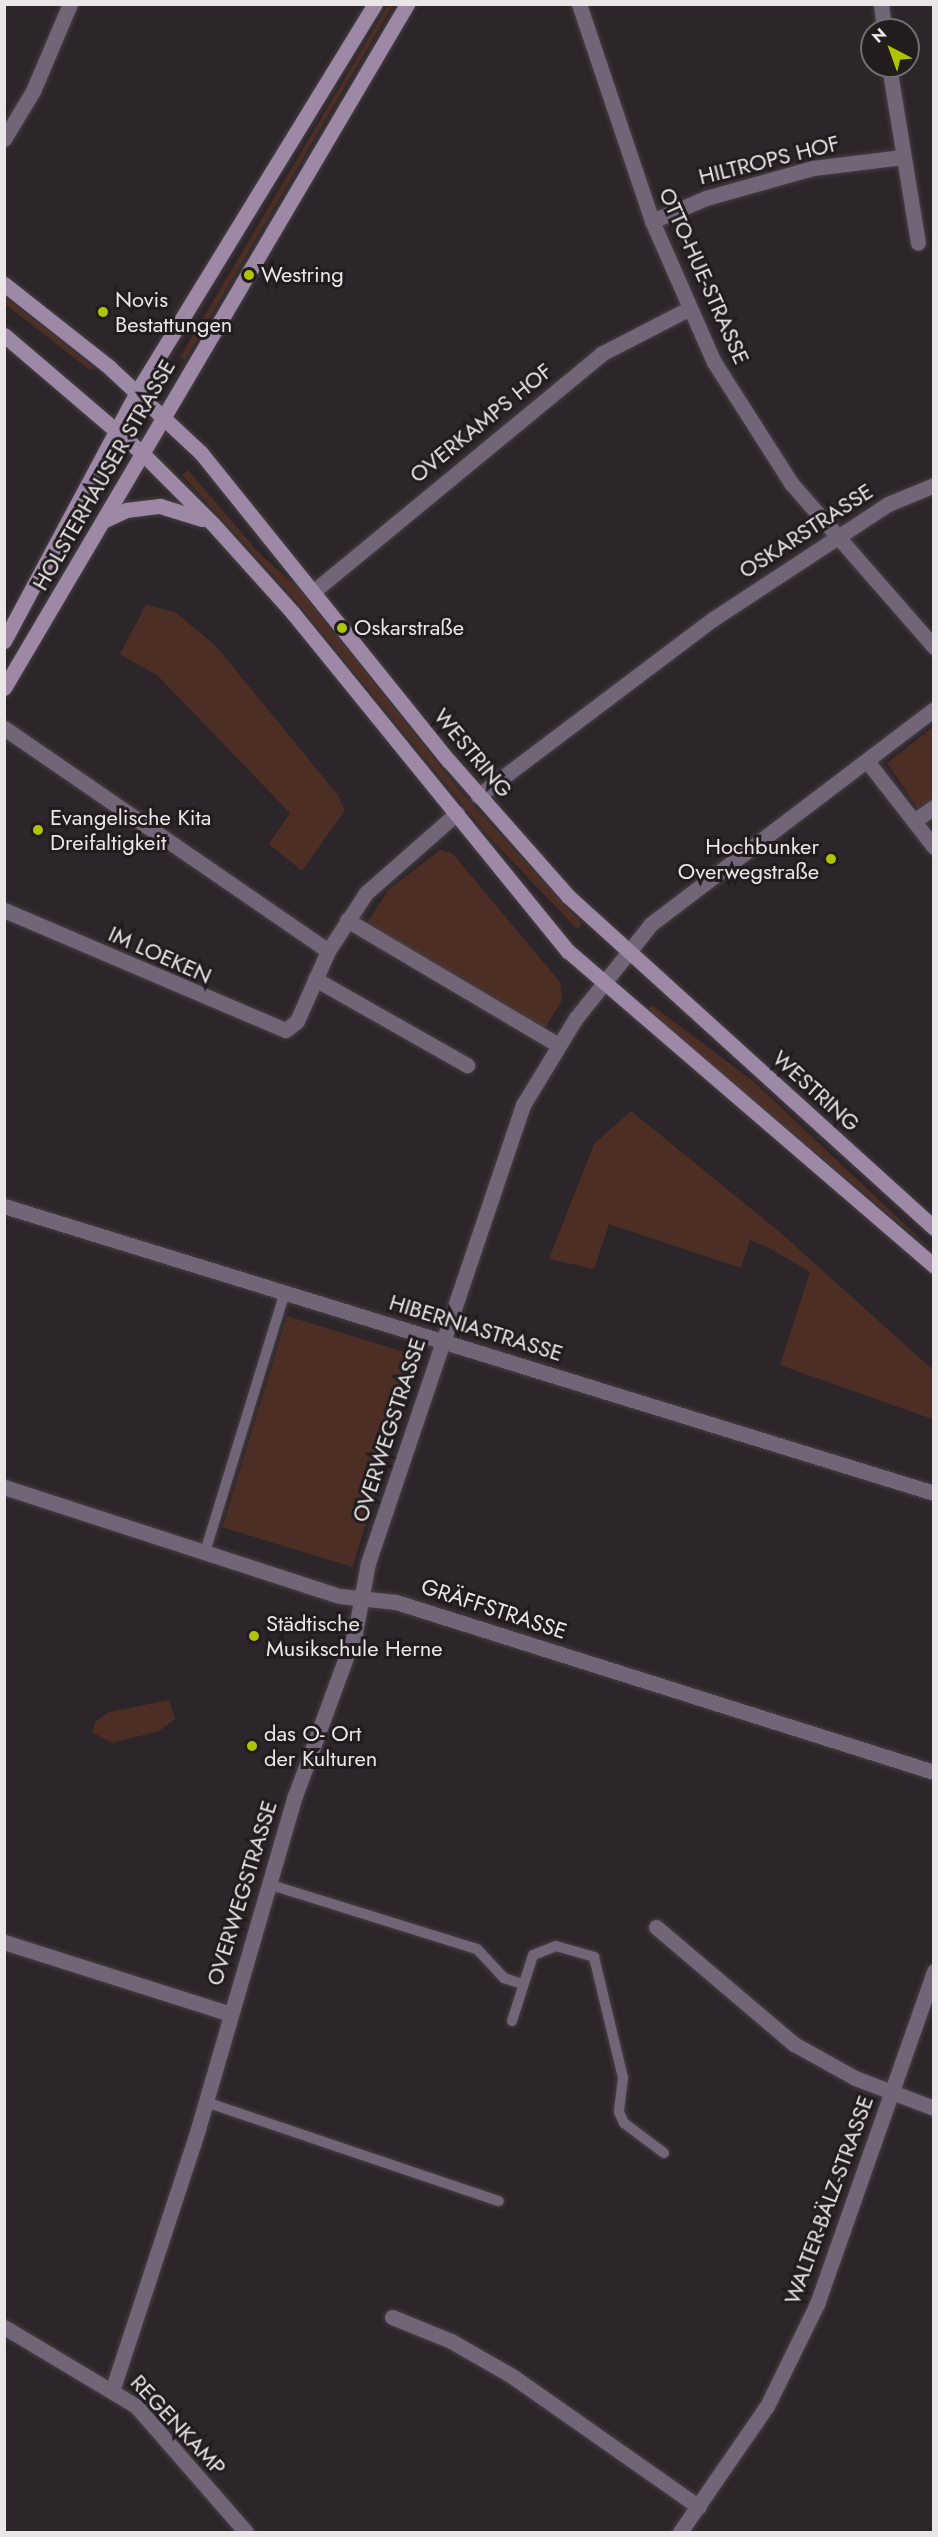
<!DOCTYPE html>
<meta charset="utf-8">
<style>
body{margin:0}
#map{position:relative;width:938px;height:2537px;overflow:hidden;background:#2c2529;font-family:Jost,sans-serif}
div>[style]{position:absolute}
.green>*{inset:0;background:#4d2e25;transform-origin:0 0}
.roads{filter:drop-shadow(0 0 2px #474044) drop-shadow(0 0 2px #474044)}
.service>*{height:10px;margin:-5px;padding:0 5px;transform-origin:5px;border-radius:5px;background:#736578}
.minor>*{height:15px;margin:-7.5px;padding:0 7.5px;transform-origin:7.5px;border-radius:7.5px;background:#736578}
.secondary>*{height:15px;margin:-7.5px;padding:0 7.5px;transform-origin:7.5px;border-radius:7.5px;background:#9d88a6}
.dots>*{width:16px;height:16px;translate:-50% -50%;box-sizing:border-box;border:3px solid #221c1f;border-radius:50%}
span{translate:-50% -50%;white-space:nowrap;text-align:center;line-height:1.15;-webkit-text-stroke:6px #221c1f;paint-order:stroke}
.street-label{font-size:22px;color:#eae6e8}
.poi-label{font-size:22px;color:#eae6e8}
.left{translate:0 -50%;text-align:left}
.right{translate:-100% -50%;text-align:right}
.frame{position:absolute;inset:0;border:6px solid #eae6e8;pointer-events:none}
.north{position:absolute;left:860px;top:18px;width:60px;height:60px;box-sizing:border-box;background:#221c1f;border:2px solid #726d6f;border-radius:50%;rotate:319deg;font-size:16px;font-weight:700;line-height:24px;text-align:center;color:#eae6e8}
.north::after{content:'';display:block;margin:auto;width:21px;height:27px;background:#afc504;clip-path:polygon(50% 0,100% 100%,50% 72%,0 100%)}
</style>
<div id="map">
<div class="green">
<i style="clip-path:polygon(388px 5px,393px 5px,185px 360px,180px 357px)"></i>
<i style="clip-path:polygon(4px 297px,58px 338px,94px 368px,91px 371px,5px 304px)"></i>
<i style="clip-path:polygon(188px 470px,258px 552px,300px 590px,460px 791px,582px 924px,577px 929px,491px 839px,293px 597px,182px 475px)"></i>
<i style="clip-path:polygon(146px 605px,175px 612px,216px 646px,337px 794px,345px 810px,302px 871px,269px 844px,290px 813px,158px 676px,120px 654px)"></i>
<i style="clip-path:polygon(933px 727px,933px 798px,918px 809px,887px 763px)"></i>
<i style="clip-path:polygon(440px 850px,452px 853px,560px 982px,562px 1000px,543px 1031px,366px 924px,389px 889px)"></i>
<i style="clip-path:polygon(652px 1005px,753px 1081px,933px 1251px,647px 1011px)"></i>
<i style="clip-path:polygon(631px 1111px,782px 1234px,933px 1370px,932px 1419px,780px 1365px,810px 1272px,769px 1248px,750px 1240px,741px 1268px,609px 1224px,594px 1269px,549px 1259px,594px 1144px)"></i>
<i style="left:287px;top:1316px;width:136px;height:221px;rotate:17deg"></i>
<i style="clip-path:polygon(169px 1700px,175px 1719px,159px 1731px,112px 1743px,92px 1732px,96px 1721px,109px 1712px)"></i>
</div>
<div class="roads">
<div class="service">
<i style="left:205px;top:1552px;width:272px;rotate:-72.9deg"></i>
<i style="left:268px;top:1884px;width:219px;rotate:17.3deg"></i>
<i style="left:477px;top:1949px;width:40px;rotate:47deg"></i>
<i style="left:504px;top:1978px;width:20px;rotate:18deg"></i>
<i style="left:512px;top:2021px;width:69px;rotate:-72.3deg"></i>
<i style="left:533px;top:1955px;width:25px;rotate:-21deg"></i>
<i style="left:556px;top:1946px;width:40px;rotate:16deg"></i>
<i style="left:594px;top:1957px;width:124px;rotate:76.5deg"></i>
<i style="left:623px;top:2078px;width:34px;rotate:97deg"></i>
<i style="left:619px;top:2112px;width:12px;rotate:66deg"></i>
<i style="left:624px;top:2123px;width:50px;rotate:36.9deg"></i>
<i style="left:206px;top:2102px;width:309px;rotate:18.7deg"></i>
</div>
<div class="minor">
<i style="left:579px;top:4px;width:229px;rotate:71.4deg"></i>
<i style="left:652px;top:221px;width:154px;rotate:66.3deg"></i>
<i style="left:714px;top:362px;width:143px;rotate:57.5deg"></i>
<i style="left:791px;top:483px;width:218px;rotate:48.9deg"></i>
<i style="left:881px;top:4px;width:26px;rotate:83deg"></i>
<i style="left:889px;top:66px;width:179px;rotate:80.7deg"></i>
<i style="left:4px;top:139px;width:56px;rotate:-58.9deg"></i>
<i style="left:33px;top:91px;width:95px;rotate:-67deg"></i>
<i style="left:652px;top:221px;width:59px;rotate:-23.1deg"></i>
<i style="left:706px;top:198px;width:111px;rotate:-15.7deg"></i>
<i style="left:813px;top:168px;width:90px;rotate:-7deg"></i>
<i style="left:314px;top:591px;width:372px;rotate:-39.5deg"></i>
<i style="left:601px;top:354px;width:98px;rotate:-27.3deg"></i>
<i style="left:4px;top:728px;width:393px;rotate:34.5deg"></i>
<i style="left:867px;top:761px;width:109px;rotate:52.1deg"></i>
<i style="left:478px;top:796px;width:294px;rotate:-37deg"></i>
<i style="left:713px;top:619px;width:209px;rotate:-33.3deg"></i>
<i style="left:888px;top:504px;width:50px;rotate:-22.4deg"></i>
<i style="left:914px;top:821px;width:24px;rotate:-35deg"></i>
<i style="left:4px;top:910px;width:306px;rotate:23.1deg"></i>
<i style="left:286px;top:1030px;width:14px;rotate:-39deg"></i>
<i style="left:297px;top:1021px;width:77px;rotate:-66.1deg"></i>
<i style="left:328px;top:951px;width:69px;rotate:-56.8deg"></i>
<i style="left:366px;top:893px;width:121px;rotate:-41.3deg"></i>
<i style="left:347px;top:920px;width:245px;rotate:30.6deg"></i>
<i style="left:315px;top:979px;width:175px;rotate:29.5deg"></i>
<i style="left:4px;top:1206px;width:973px;rotate:17.15deg"></i>
<i style="left:4px;top:1487px;width:353px;rotate:18deg"></i>
<i style="left:340px;top:1596px;width:56px;rotate:6.1deg"></i>
<i style="left:396px;top:1602px;width:564px;rotate:17.54deg"></i>
<i style="left:656px;top:1927px;width:181px;rotate:40.3deg"></i>
<i style="left:794px;top:2044px;width:70px;rotate:29.1deg"></i>
<i style="left:855px;top:2078px;width:85px;rotate:20.8deg"></i>
<i style="left:4px;top:1942px;width:235px;rotate:17.6deg"></i>
<i style="left:392px;top:2317px;width:64px;rotate:22.1deg"></i>
<i style="left:451px;top:2341px;width:70px;rotate:29.8deg"></i>
<i style="left:512px;top:2376px;width:228px;rotate:35deg"></i>
<i style="left:4px;top:2327px;width:154px;rotate:30.9deg"></i>
<i style="left:136px;top:2406px;width:167px;rotate:48.9deg"></i>
<i style="left:113px;top:2388px;width:273px;rotate:-71.8deg"></i>
<i style="left:198px;top:2129px;width:347px;rotate:-73.8deg"></i>
<i style="left:295px;top:1796px;width:174px;rotate:-69.8deg"></i>
<i style="left:355px;top:1633px;width:71px;rotate:-79.5deg"></i>
<i style="left:368px;top:1563px;width:484px;rotate:-71.3deg"></i>
<i style="left:523px;top:1105px;width:102px;rotate:-58.7deg"></i>
<i style="left:576px;top:1018px;width:120px;rotate:-51.4deg"></i>
<i style="left:651px;top:924px;width:355px;rotate:-37.2deg"></i>
<i style="left:680px;top:2532px;width:153px;rotate:-55.4deg"></i>
<i style="left:767px;top:2406px;width:114px;rotate:-63.9deg"></i>
<i style="left:817px;top:2304px;width:353px;rotate:-70.6deg"></i>
</div>
<div class="secondary">
<i style="left:4px;top:284px;width:134px;rotate:38.3deg"></i>
<i style="left:109px;top:367px;width:126px;rotate:43.1deg"></i>
<i style="left:201px;top:453px;width:395px;rotate:51.2deg"></i>
<i style="left:449px;top:761px;width:180px;rotate:48.6deg"></i>
<i style="left:568px;top:896px;width:494px;rotate:42.2deg"></i>
<i style="left:4px;top:335px;width:182px;rotate:40.5deg"></i>
<i style="left:142px;top:453px;width:100px;rotate:45deg"></i>
<i style="left:213px;top:524px;width:120px;rotate:48deg"></i>
<i style="left:293px;top:613px;width:436px;rotate:50.9deg"></i>
<i style="left:568px;top:951px;width:483px;rotate:40.7deg"></i>
<i style="left:105px;top:520px;width:23px;rotate:-25deg"></i>
<i style="left:126px;top:510px;width:34px;rotate:-7deg"></i>
<i style="left:160px;top:506px;width:44px;rotate:17.2deg"></i>
<i style="left:4px;top:641px;width:282px;rotate:-61.9deg"></i>
<i style="left:137px;top:392px;width:455px;rotate:-58.5deg"></i>
<i style="left:4px;top:688px;width:794px;rotate:-59.49deg"></i>
</div>
</div>
<div class="dots">
<i style="left:249px;top:275px;background:#afc504"></i>
<i style="left:103px;top:312px;background:#afc504"></i>
<i style="left:342px;top:628px;background:#afc504"></i>
<i style="left:38px;top:830px;background:#afc504"></i>
<i style="left:831px;top:859px;background:#afc504"></i>
<i style="left:254px;top:1636px;background:#afc504"></i>
<i style="left:252px;top:1746px;background:#afc504"></i>
</div>
<div class="street-label">
<span style="left:769px;top:160px;rotate:-14deg">HILTROPS HOF</span>
<span style="left:704px;top:276px;rotate:66deg">OTTO-HUE-STRASSE</span>
<span style="left:481px;top:423px;rotate:-39deg">OVERKAMPS HOF</span>
<span style="left:104px;top:475px;rotate:-60deg">HOLSTERHAUSER STRASSE</span>
<span style="left:806px;top:531px;rotate:-33deg">OSKARSTRASSE</span>
<span style="left:473px;top:753px;rotate:50deg">WESTRING</span>
<span style="left:160px;top:955px;rotate:24deg">IM LOEKEN</span>
<span style="left:816px;top:1091px;rotate:42deg">WESTRING</span>
<span style="left:476px;top:1328px;rotate:17deg">HIBERNIASTRASSE</span>
<span style="left:389px;top:1430px;rotate:-72deg">OVERWEGSTRASSE</span>
<span style="left:494px;top:1609px;rotate:18deg">GRÄFFSTRASSE</span>
<span style="left:242px;top:1893px;rotate:-73deg">OVERWEGSTRASSE</span>
<span style="left:829px;top:2200px;rotate:-70deg">WALTER-BÄLZ-STRASSE</span>
<span style="left:178px;top:2425px;rotate:47deg">REGENKAMP</span>
</div>
<div class="poi-label">
<span class="left" style="left:261px;top:275px">Westring</span>
<span class="left" style="left:115px;top:312px">Novis<br>Bestattungen</span>
<span class="left" style="left:354px;top:628px">Oskarstraße</span>
<span class="left" style="left:50px;top:830px">Evangelische Kita<br>Dreifaltigkeit</span>
<span class="right" style="left:819px;top:859px">Hochbunker<br>Overwegstraße</span>
<span class="left" style="left:266px;top:1636px">Städtische<br>Musikschule Herne</span>
<span class="left" style="left:264px;top:1746px">das O- Ort<br>der Kulturen</span>
</div>
<div class="frame"></div>
<div class="north">N</div>
</div>
